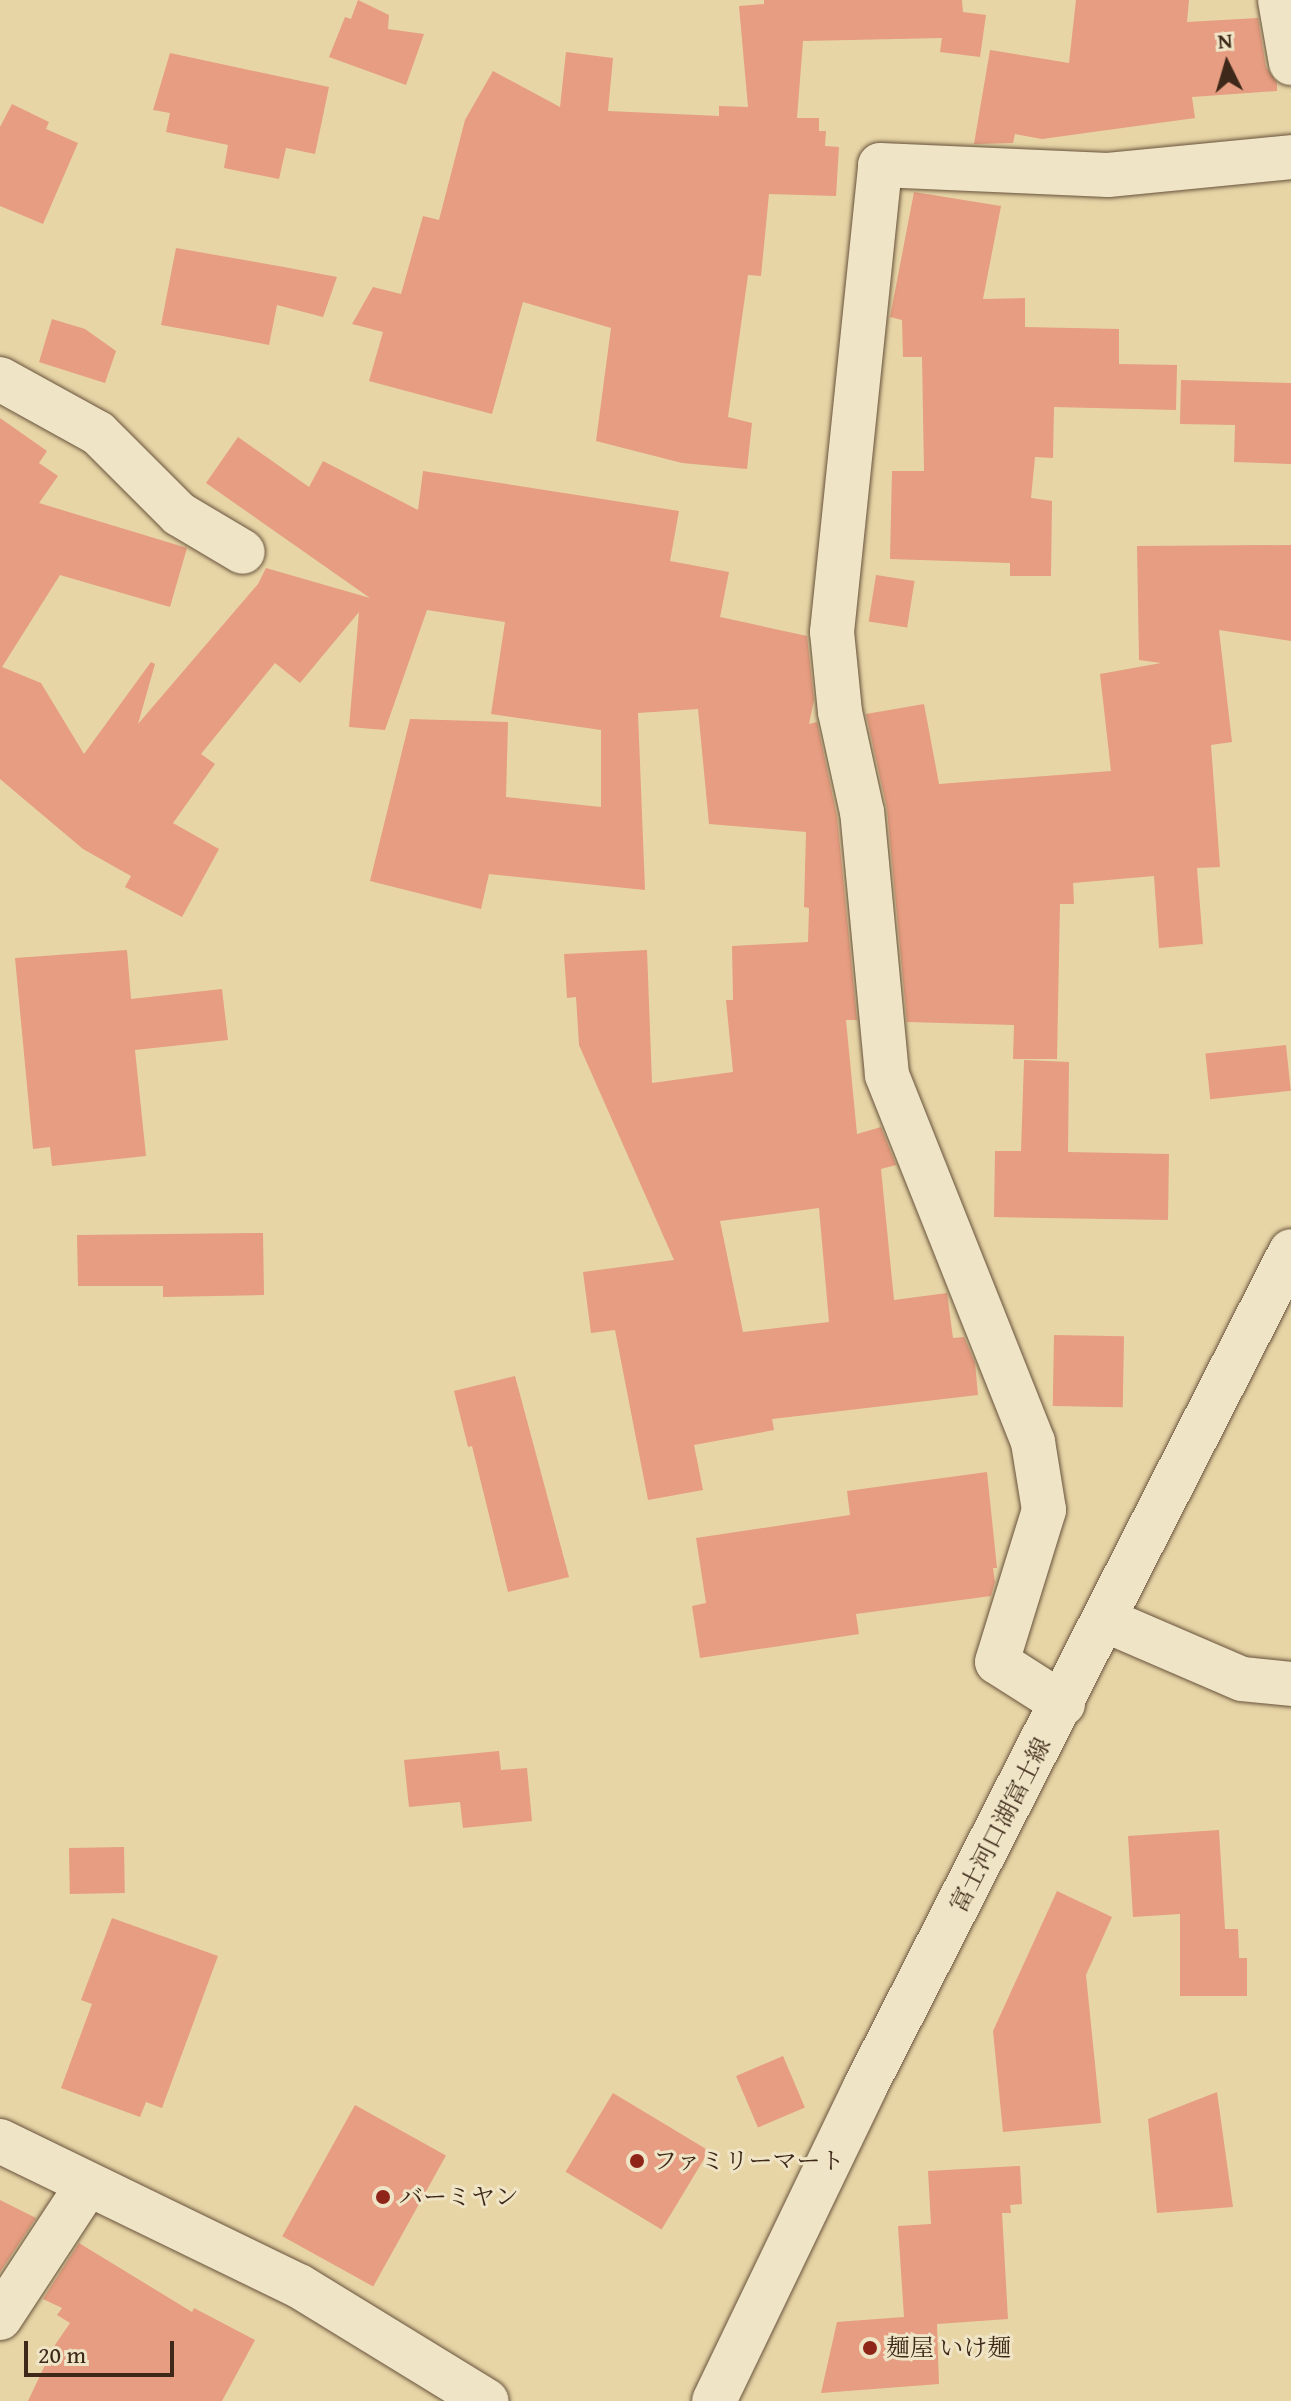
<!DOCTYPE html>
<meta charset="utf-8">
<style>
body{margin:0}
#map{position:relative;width:1291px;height:2401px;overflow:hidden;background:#e7d5a6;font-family:"Gentium Book Plus","Noto Serif JP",serif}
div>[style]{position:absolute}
.building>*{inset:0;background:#e69d81;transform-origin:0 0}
.roads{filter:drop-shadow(0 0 2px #68533c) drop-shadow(0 0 2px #68533c)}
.street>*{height:44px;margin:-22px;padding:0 22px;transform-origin:22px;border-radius:22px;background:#efe4c5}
.secondary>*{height:44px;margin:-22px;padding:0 22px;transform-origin:22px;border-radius:22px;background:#efe4c5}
.dots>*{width:22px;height:22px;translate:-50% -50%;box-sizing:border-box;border:4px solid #efe4c5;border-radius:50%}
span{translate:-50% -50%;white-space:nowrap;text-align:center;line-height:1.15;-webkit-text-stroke:6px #efe4c5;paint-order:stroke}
.street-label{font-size:24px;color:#3d2819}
.poi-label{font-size:24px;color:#3d2819}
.left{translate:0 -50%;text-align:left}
.north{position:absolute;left:1187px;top:24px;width:80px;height:80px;-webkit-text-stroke:6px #efe4c5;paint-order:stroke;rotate:355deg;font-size:22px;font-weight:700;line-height:32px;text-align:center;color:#3d2819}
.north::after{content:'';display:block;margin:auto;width:28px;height:36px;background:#3d2819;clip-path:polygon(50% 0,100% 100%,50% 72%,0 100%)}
.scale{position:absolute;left:24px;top:2341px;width:150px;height:36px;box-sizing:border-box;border:4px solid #3d2819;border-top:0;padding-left:10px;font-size:24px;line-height:28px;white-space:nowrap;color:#3d2819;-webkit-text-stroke:6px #efe4c5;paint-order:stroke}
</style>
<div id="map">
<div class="building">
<i style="clip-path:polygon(358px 0,389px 15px,388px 29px,424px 34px,406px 85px,329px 57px,345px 17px,351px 19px)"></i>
<i style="clip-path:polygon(764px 0,962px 0,963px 12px,986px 15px,980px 57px,940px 52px,942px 38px,803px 41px,797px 118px,819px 118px,819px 131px,826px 131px,825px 146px,839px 147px,836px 196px,769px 194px,761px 276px,748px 275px,728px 417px,752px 423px,747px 469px,682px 463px,596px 441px,611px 328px,523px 302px,492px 414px,369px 381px,383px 332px,352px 324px,373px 287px,401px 294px,423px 216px,439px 220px,465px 120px,493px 71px,560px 107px,566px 52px,613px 58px,608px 111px,719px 116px,719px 106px,748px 107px,739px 6px,764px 4px)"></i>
<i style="clip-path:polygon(1076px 0,1189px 0,1187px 22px,1258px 18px,1266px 67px,1277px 83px,1277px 91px,1192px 97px,1195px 118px,1042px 139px,1015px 134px,1013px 143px,974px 144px,990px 50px,1069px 63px)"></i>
<i style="clip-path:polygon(170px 53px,329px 87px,315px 154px,286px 148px,279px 179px,224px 168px,228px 145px,166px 132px,170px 113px,153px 110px)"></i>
<i style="clip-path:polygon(12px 104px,49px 122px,46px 129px,78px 143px,43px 224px,0 206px,0 127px)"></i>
<i style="clip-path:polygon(914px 192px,1001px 206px,983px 299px,1025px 298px,1025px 327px,1119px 329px,1119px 364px,1177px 365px,1176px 410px,1054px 407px,1053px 458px,1035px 457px,1031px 498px,1052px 501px,1051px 576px,1010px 576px,1010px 563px,890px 559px,892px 471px,924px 471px,922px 357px,903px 357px,902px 320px,890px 317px)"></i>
<i style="clip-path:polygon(176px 248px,284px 267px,337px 277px,323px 317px,277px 305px,269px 345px,223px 336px,161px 325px)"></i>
<i style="clip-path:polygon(52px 319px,85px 329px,116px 351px,105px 383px,39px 362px)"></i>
<i style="clip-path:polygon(1181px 380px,1291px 383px,1291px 464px,1234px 462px,1235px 425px,1180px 424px)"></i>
<i style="clip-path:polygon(evenodd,0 418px,47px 451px,39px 463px,58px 476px,39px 503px,187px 548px,170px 607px,60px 575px,2px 667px,41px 683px,84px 754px,151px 662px,155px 664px,138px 724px,258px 584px,266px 568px,370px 598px,206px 483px,238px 437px,309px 487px,323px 461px,418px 510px,423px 471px,679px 511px,670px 561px,729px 572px,720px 617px,807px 636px,814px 700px,809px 724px,817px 722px,837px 816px,857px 1020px,846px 1020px,857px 1134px,881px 1127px,896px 1165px,881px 1169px,894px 1300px,947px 1293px,953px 1338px,964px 1337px,975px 1363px,978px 1395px,772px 1419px,774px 1430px,694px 1445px,703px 1490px,648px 1500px,615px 1330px,591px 1333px,583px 1272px,674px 1260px,579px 1045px,576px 997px,567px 998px,564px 954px,647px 950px,652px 1083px,733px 1072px,726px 1000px,733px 1000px,732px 946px,808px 942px,809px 908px,804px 907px,806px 832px,709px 824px,698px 709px,638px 713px,645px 890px,489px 874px,481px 909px,370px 881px,410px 719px,508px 722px,506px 797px,601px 807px,601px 730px,491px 714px,505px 622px,427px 610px,385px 730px,349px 727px,359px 612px,300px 683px,275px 663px,201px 754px,215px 764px,173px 823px,219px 849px,182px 917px,125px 887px,131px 876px,83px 849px,0 779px,0 418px,819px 1208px,829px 1322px,743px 1332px,720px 1221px,819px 1208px)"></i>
<i style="clip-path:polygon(1291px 545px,1291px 641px,1219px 630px,1232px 742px,1211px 745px,1220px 867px,1197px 868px,1203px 944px,1159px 948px,1154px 876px,1073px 883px,1074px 904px,1060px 904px,1057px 1059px,1013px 1059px,1014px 1025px,907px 1022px,887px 809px,866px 714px,924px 704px,939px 784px,1111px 771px,1100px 674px,1161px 663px,1139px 660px,1137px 546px)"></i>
<i style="left:876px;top:575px;width:39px;height:47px;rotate:9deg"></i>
<i style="clip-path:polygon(127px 950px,131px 999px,222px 989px,228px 1040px,135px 1050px,146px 1156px,52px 1166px,50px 1147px,33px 1149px,15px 958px)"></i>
<i style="left:1286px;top:1045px;width:46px;height:81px;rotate:84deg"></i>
<i style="clip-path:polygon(1024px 1060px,1069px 1062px,1068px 1152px,1169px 1154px,1168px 1220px,994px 1217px,995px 1151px,1021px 1151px)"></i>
<i style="clip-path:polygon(263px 1233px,264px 1295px,163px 1297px,163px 1286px,78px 1286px,77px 1235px)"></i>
<i style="left:1054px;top:1335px;width:70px;height:71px;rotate:1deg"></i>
<i style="clip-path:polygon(515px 1376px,569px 1577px,508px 1592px,472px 1446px,468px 1447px,454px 1391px)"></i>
<i style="clip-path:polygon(987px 1472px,997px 1568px,993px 1568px,995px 1582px,991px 1596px,856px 1614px,859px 1634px,700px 1658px,692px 1606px,706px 1603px,696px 1538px,850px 1515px,847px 1491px)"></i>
<i style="clip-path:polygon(499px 1751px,501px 1770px,527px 1768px,532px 1821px,463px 1828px,460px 1802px,409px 1807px,404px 1760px)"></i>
<i style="clip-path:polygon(1219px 1830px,1225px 1929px,1238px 1929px,1239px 1958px,1247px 1958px,1247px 1996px,1180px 1996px,1180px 1914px,1133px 1917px,1128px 1836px)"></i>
<i style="left:124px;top:1847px;width:46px;height:55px;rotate:89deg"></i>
<i style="clip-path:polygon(1057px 1891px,1112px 1917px,1086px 1975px,1101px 2123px,1003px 2132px,993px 2031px)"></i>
<i style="clip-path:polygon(112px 1918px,218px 1956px,162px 2108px,146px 2102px,140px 2117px,61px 2088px,92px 2004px,81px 2000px)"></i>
<i style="left:783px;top:2056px;width:56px;height:51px;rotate:67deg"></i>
<i style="clip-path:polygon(1217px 2092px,1233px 2207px,1157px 2213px,1148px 2119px)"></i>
<i style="left:613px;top:2093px;width:112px;height:92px;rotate:31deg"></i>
<i style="left:355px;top:2105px;width:104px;height:150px;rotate:29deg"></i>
<i style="clip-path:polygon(1020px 2166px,1022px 2204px,1010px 2205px,1011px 2213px,1002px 2213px,1008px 2319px,937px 2324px,939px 2384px,821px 2393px,837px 2322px,904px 2317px,898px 2226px,931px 2224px,928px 2171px)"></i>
<i style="clip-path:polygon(0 2200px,36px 2218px,0 2272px)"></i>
<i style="clip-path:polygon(79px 2243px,192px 2312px,194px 2308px,255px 2340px,222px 2401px,28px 2401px,53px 2348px,70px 2323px,57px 2315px,62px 2308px,43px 2299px)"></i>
</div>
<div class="roads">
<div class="street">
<i style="left:0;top:379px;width:112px;rotate:28.9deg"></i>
<i style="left:98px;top:433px;width:115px;rotate:45deg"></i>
<i style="left:179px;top:514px;width:74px;rotate:30.7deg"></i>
<i style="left:1105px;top:1620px;width:149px;rotate:23.3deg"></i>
<i style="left:1242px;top:1679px;width:49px;rotate:5.8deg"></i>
<i style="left:1063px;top:1704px;width:78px;rotate:-147.5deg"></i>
<i style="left:997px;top:1662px;width:159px;rotate:-72.8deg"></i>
<i style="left:1044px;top:1510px;width:69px;rotate:-99.2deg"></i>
<i style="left:1033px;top:1442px;width:395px;rotate:-111.7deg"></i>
<i style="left:887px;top:1075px;width:264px;rotate:-95.4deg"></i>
<i style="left:862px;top:812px;width:102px;rotate:-102.4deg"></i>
<i style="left:840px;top:712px;width:80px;rotate:-95.7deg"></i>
<i style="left:832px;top:632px;width:469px;rotate:-84.1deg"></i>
<i style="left:880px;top:165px;width:228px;rotate:2.5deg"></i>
<i style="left:1108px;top:175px;width:184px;rotate:-5.6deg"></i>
<i style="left:0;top:2318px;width:160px;rotate:-56.7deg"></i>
</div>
<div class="secondary">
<i style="left:1280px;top:0;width:64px;rotate:80.1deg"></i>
<i style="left:0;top:2141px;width:332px;rotate:25.9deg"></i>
<i style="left:299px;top:2286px;width:220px;rotate:31.5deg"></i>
<i style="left:714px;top:2401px;width:348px;rotate:-64.3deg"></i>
<i style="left:865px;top:2087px;width:938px;rotate:-63deg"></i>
</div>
</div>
<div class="dots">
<i style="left:637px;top:2161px;background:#8f2418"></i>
<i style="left:383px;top:2197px;background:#8f2418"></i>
<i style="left:870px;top:2348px;background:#8f2418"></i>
</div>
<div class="street-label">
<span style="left:1000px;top:1825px;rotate:-63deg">富士河口湖富士線</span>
</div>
<div class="poi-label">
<span class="left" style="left:653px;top:2161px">ファミリーマート</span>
<span class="left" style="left:399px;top:2197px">バーミヤン</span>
<span class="left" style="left:886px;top:2348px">麺屋 いけ麺</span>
</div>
<div class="north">N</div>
<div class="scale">20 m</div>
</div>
